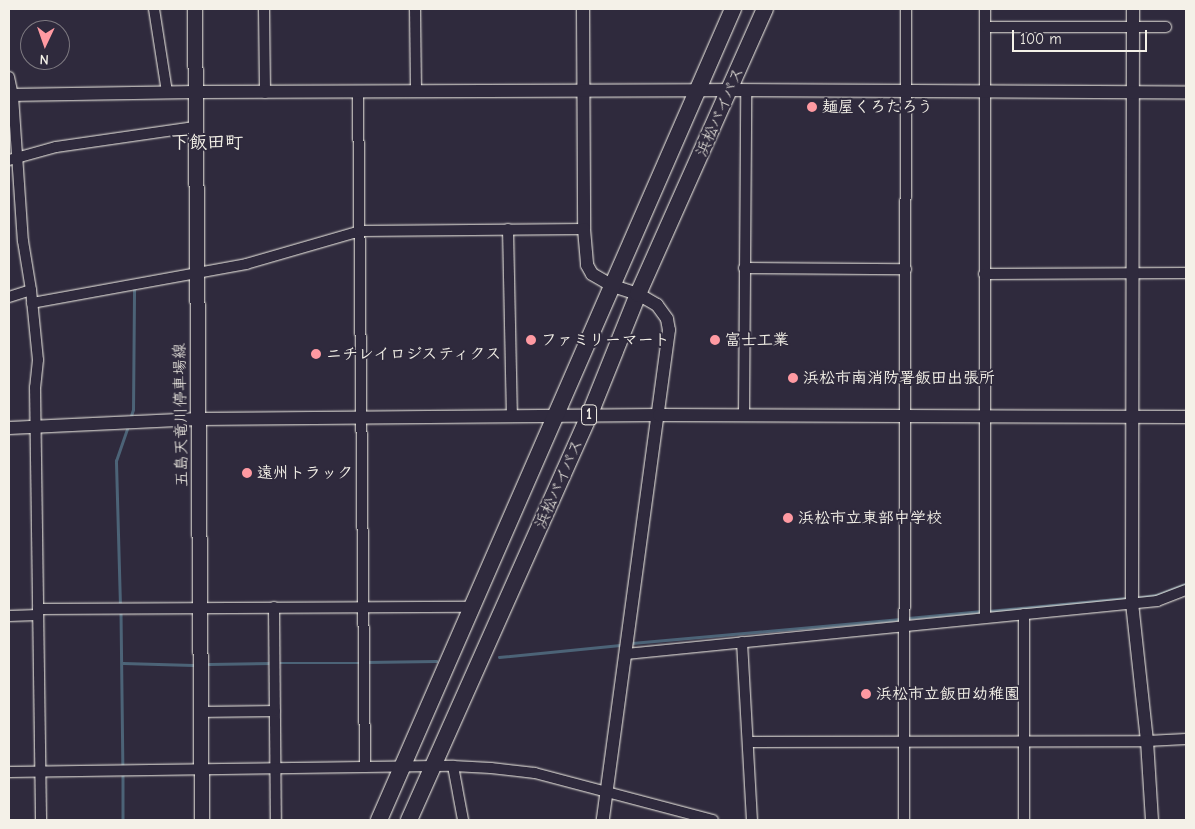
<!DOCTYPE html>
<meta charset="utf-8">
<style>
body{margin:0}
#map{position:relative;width:1195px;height:829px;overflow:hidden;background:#2f2a3d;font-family:"Comic Neue","Klee One",sans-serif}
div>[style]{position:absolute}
.stream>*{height:2.5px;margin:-1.25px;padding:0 1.25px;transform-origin:1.25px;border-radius:1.25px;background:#4c6377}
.roads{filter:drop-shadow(0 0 1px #f4f1e8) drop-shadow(0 0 1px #f4f1e8)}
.minor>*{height:10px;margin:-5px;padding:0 5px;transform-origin:5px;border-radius:5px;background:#2f2a3d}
.tertiary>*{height:12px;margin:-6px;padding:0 6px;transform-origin:6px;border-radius:6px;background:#2f2a3d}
.secondary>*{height:14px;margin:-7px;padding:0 7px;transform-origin:7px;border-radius:7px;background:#2f2a3d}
.trunk>*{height:16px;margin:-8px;padding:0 8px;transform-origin:8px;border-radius:8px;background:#2f2a3d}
.dots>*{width:14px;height:14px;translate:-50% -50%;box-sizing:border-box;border:2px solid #2f2a3d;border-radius:50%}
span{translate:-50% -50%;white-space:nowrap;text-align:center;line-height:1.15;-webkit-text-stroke:4px #2f2a3d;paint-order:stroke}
.shield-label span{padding:1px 4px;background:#2f2a3d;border:1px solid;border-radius:4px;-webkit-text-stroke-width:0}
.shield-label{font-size:15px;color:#f4f1e8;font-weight:700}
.poi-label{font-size:16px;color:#f4f1e8;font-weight:700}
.left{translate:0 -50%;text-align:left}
.street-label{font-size:16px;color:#f4f1e8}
.neighbourhood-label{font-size:18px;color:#f4f1e8;font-weight:700}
.frame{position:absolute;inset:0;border:10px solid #f4f1e8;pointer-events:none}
.north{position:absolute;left:20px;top:20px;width:50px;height:50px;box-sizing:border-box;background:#2f2a3d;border:1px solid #7e7a81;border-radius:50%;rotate:183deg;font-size:14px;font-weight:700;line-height:20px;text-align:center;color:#f4f1e8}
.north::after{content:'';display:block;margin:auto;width:18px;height:22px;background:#ff9aa2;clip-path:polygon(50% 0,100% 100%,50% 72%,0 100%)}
.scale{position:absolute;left:1012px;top:30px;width:135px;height:22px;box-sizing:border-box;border:2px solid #f4f1e8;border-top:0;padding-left:6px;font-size:15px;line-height:18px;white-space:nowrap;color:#f4f1e8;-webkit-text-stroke:4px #2f2a3d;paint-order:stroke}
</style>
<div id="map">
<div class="stream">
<i style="left:130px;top:419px;width:9px;rotate:-72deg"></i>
<i style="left:133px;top:410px;width:121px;rotate:-89.5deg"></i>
<i style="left:134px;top:289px;width:2px"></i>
<i style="left:1135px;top:598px;width:22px;rotate:-8deg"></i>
<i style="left:1157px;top:595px;width:31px;rotate:-21deg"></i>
<i style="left:120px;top:606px;width:145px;rotate:-91.6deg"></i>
<i style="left:116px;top:461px;width:37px;rotate:-71deg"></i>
<i style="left:988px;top:611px;width:140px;rotate:-5.3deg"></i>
<i style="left:121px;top:612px;width:157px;rotate:89.3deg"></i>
<i style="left:908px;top:618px;width:74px;rotate:-5.4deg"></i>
<i style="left:632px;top:643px;width:272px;rotate:-5.1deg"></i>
<i style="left:499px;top:657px;width:124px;rotate:-5.6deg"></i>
<i style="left:366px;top:662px;width:70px;rotate:-0.8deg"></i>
<i style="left:123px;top:663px;width:70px;rotate:1.6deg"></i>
<i style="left:278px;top:663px;width:82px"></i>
<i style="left:209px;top:664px;width:64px;rotate:-0.9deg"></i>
<i style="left:123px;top:774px;width:46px;rotate:90deg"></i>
</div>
<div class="roads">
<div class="minor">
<i style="left:154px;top:9px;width:84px;rotate:81.1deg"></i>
<i style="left:264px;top:9px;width:84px;rotate:89.3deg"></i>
<i style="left:415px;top:9px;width:82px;rotate:89.3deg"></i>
<i style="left:985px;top:9px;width:608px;rotate:90deg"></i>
<i style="left:985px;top:27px;width:181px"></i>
<i style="left:9px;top:77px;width:19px;rotate:78deg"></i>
<i style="left:13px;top:96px;width:145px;rotate:86.1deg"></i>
<i style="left:23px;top:241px;width:50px;rotate:80.7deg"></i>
<i style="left:31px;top:290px;width:70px;rotate:84.3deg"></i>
<i style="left:38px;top:360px;width:27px;rotate:96deg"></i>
<i style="left:35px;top:387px;width:433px;rotate:89.2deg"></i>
<i style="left:358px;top:91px;width:676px;rotate:89.41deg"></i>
<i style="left:9px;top:160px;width:49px;rotate:-15.5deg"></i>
<i style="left:56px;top:147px;width:140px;rotate:-8.2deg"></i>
<i style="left:508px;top:229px;width:188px;rotate:88.8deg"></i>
<i style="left:744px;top:268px;width:162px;rotate:0.4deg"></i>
<i style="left:984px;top:274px;width:202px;rotate:-0.3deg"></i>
<i style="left:9px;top:297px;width:23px;rotate:-18deg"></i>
<i style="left:32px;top:303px;width:218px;rotate:-10.3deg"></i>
<i style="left:246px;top:264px;width:119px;rotate:-16.1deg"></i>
<i style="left:360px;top:231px;width:224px;rotate:-0.5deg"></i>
<i style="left:744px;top:416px;width:325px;rotate:-89.6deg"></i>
<i style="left:274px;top:607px;width:213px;rotate:89.5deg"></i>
<i style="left:38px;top:609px;width:435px;rotate:-0.3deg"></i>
<i style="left:9px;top:616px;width:29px;rotate:-2deg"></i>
<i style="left:742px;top:642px;width:178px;rotate:86.8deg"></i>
<i style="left:626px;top:654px;width:534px;rotate:-5.7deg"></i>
<i style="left:1157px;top:601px;width:31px;rotate:-21deg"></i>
<i style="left:201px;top:712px;width:74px;rotate:-0.8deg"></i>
<i style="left:748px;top:742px;width:399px;rotate:-0.1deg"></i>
<i style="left:1147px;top:741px;width:39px;rotate:-3deg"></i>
<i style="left:453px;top:766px;width:55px;rotate:79.5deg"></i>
<i style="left:9px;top:772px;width:444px;rotate:-0.8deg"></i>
<i style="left:453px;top:766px;width:38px;rotate:3deg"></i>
<i style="left:491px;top:768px;width:44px;rotate:6.5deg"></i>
<i style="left:535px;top:773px;width:184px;rotate:14.8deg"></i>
<i style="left:904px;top:820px;width:811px;rotate:-89.86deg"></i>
<i style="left:1024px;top:820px;width:206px;rotate:-90deg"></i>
</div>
<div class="tertiary">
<i style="left:583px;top:9px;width:220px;rotate:89.7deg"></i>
<i style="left:584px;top:229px;width:36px;rotate:85deg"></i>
<i style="left:587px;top:265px;width:10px;rotate:61deg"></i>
<i style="left:592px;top:274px;width:24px;rotate:30deg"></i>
<i style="left:613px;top:286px;width:26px;rotate:18deg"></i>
<i style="left:638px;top:294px;width:22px;rotate:30deg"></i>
<i style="left:657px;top:305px;width:17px;rotate:54deg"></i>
<i style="left:667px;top:319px;width:11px;rotate:80deg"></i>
<i style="left:669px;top:330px;width:494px;rotate:97.7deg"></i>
<i style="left:1133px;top:9px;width:594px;rotate:90.1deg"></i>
<i style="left:1132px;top:603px;width:139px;rotate:83.8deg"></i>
<i style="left:1147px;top:741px;width:79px;rotate:86.4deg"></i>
<i style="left:9px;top:95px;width:187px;rotate:-0.9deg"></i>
<i style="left:196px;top:92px;width:534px;rotate:-0.21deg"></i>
<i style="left:730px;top:90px;width:456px;rotate:0.3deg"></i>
<i style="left:9px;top:428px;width:190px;rotate:-2.7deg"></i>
<i style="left:199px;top:419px;width:460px;rotate:-0.5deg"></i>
<i style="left:659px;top:415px;width:527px;rotate:0.22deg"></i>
</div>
<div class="secondary">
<i style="left:195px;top:9px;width:811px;rotate:89.51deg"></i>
</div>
<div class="trunk">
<i style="left:379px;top:820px;width:885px;rotate:-66.42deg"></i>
<i style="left:409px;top:820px;width:442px;rotate:-66deg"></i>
<i style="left:589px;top:416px;width:131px;rotate:-68.1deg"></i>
<i style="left:638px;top:294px;width:312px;rotate:-66deg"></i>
</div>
</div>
<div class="dots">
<i style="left:812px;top:107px;background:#ff9aa2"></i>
<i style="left:531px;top:340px;background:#ff9aa2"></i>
<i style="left:715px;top:340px;background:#ff9aa2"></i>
<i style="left:316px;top:354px;background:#ff9aa2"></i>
<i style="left:793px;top:378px;background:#ff9aa2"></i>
<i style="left:247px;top:473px;background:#ff9aa2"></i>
<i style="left:788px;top:518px;background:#ff9aa2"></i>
<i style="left:866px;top:694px;background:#ff9aa2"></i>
</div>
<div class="shield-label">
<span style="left:589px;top:415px">1</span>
</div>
<div class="poi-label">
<span class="left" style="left:822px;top:107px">麺屋くろたろう</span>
<span class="left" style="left:541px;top:340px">ファミリーマート</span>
<span class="left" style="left:725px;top:340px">富士工業</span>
<span class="left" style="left:326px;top:354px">ニチレイロジスティクス</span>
<span class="left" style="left:803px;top:378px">浜松市南消防署飯田出張所</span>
<span class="left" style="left:257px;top:473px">遠州トラック</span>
<span class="left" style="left:798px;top:518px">浜松市立東部中学校</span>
<span class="left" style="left:876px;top:694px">浜松市立飯田幼稚園</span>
</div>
<div class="street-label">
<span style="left:720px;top:112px;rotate:-66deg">浜松バイパス</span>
<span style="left:181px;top:415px;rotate:-91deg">五島天竜川停車場線</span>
<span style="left:559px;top:484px;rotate:-66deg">浜松バイパス</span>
</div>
<div class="neighbourhood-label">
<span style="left:207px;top:143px">下飯田町</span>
</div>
<div class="frame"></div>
<div class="north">N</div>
<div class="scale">100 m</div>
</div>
